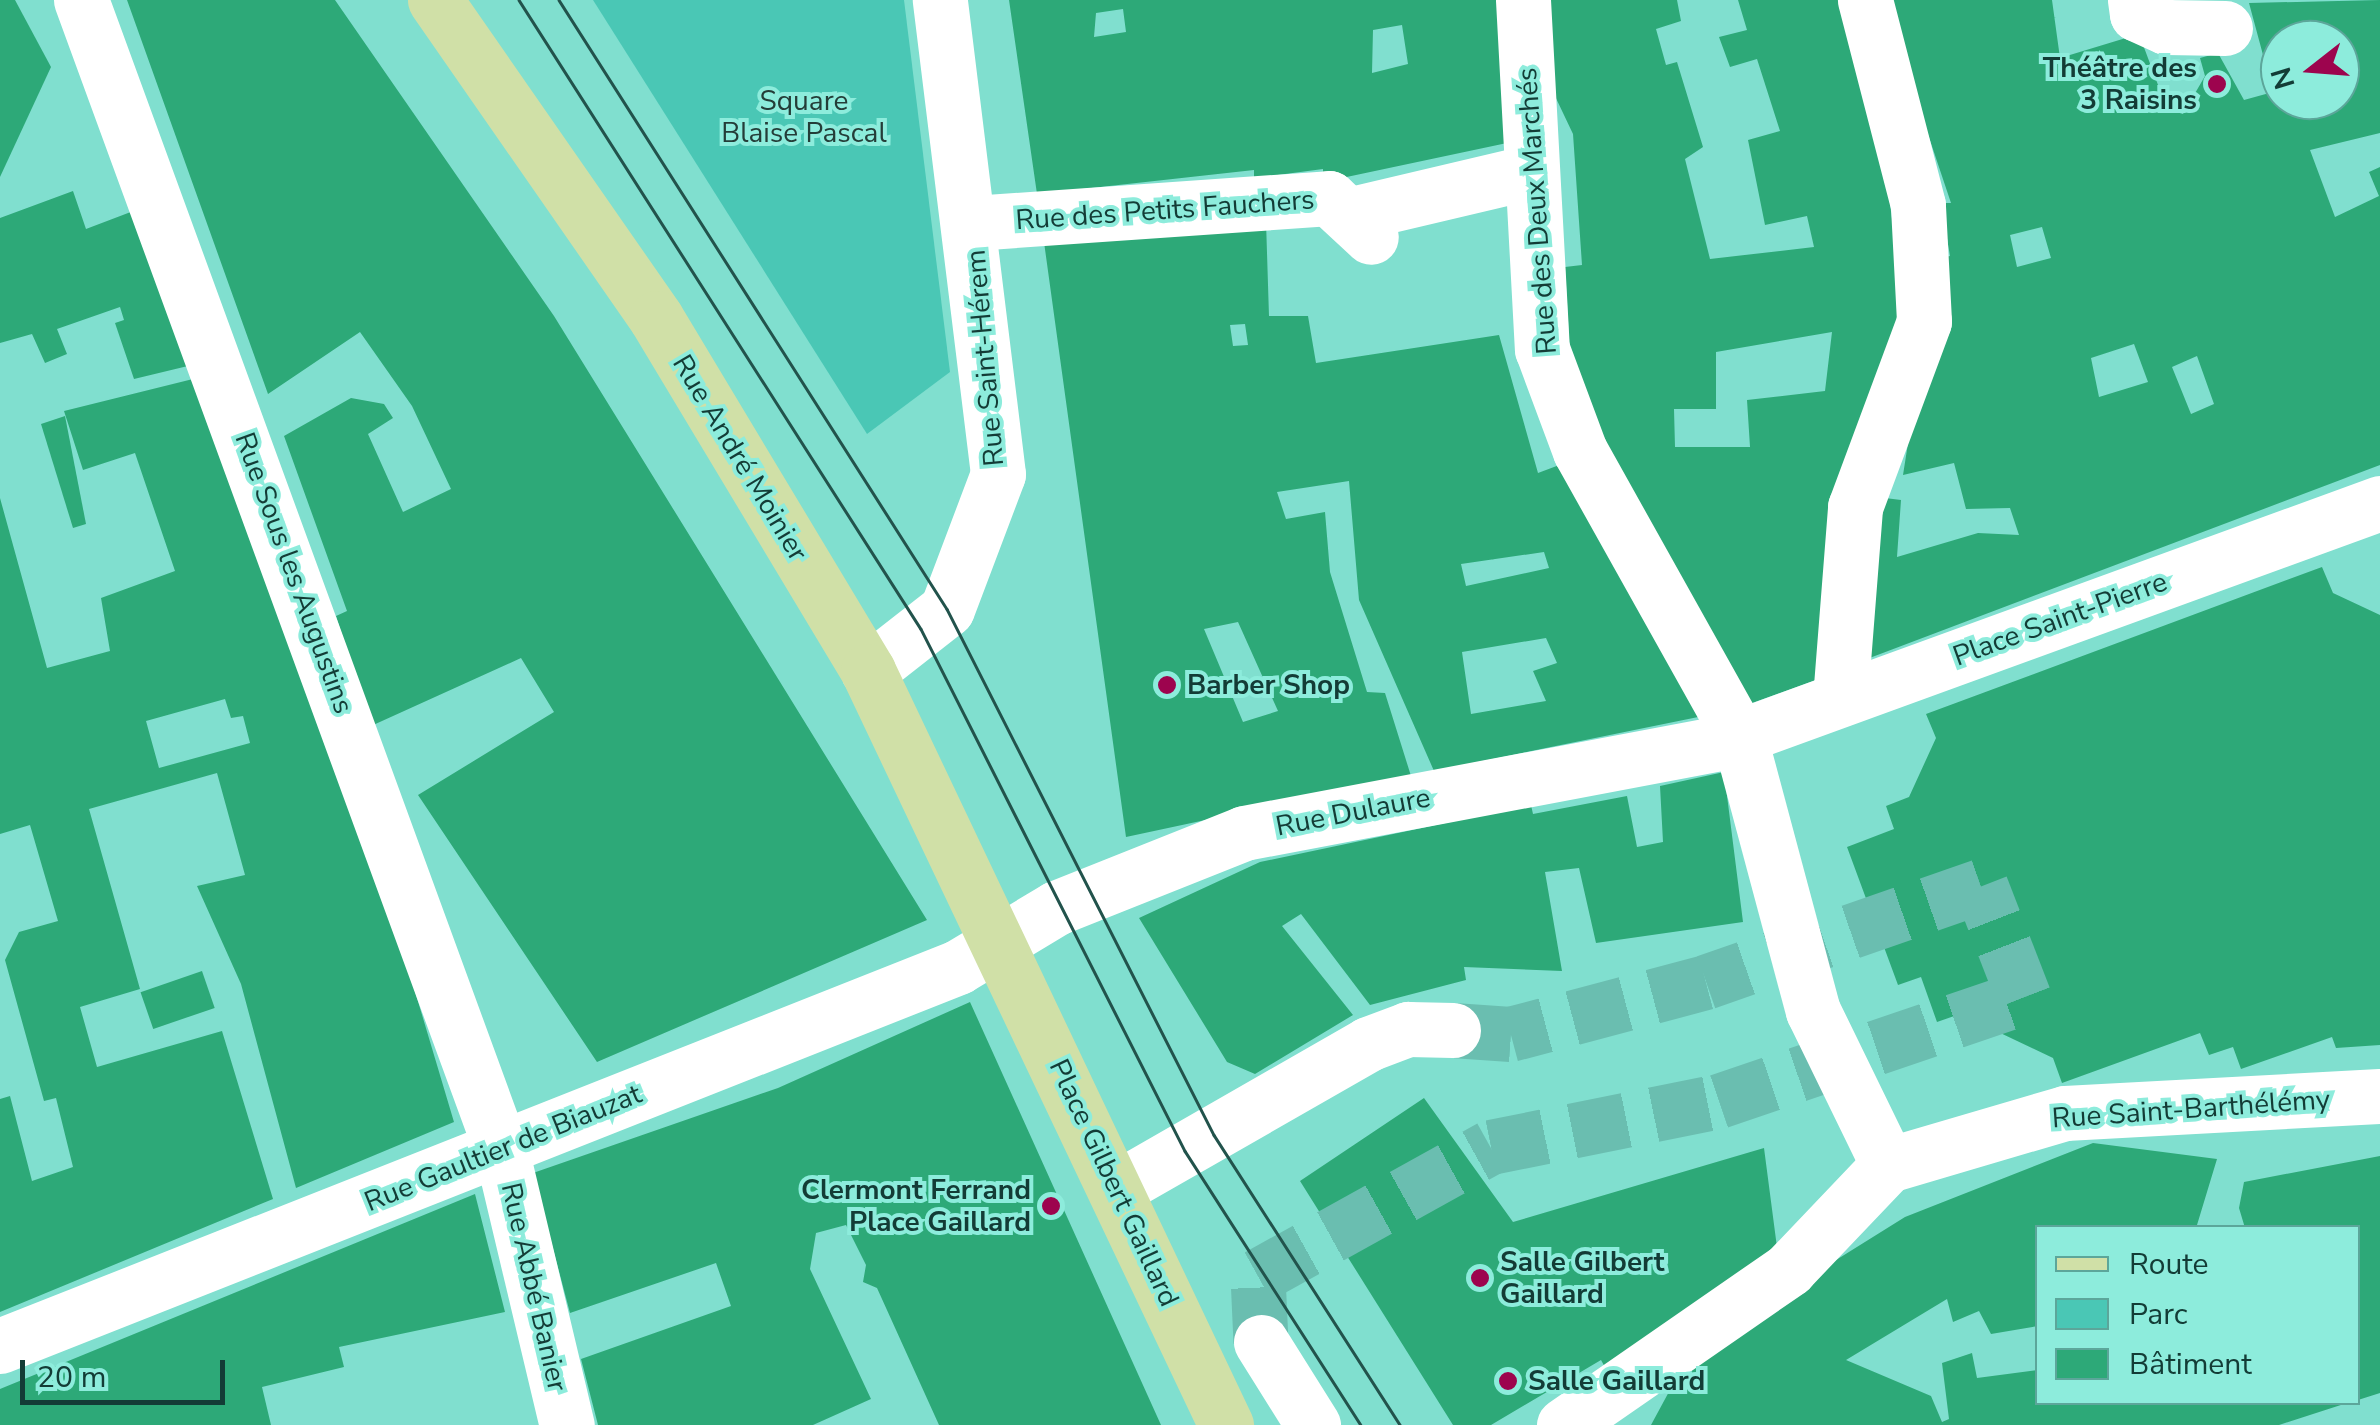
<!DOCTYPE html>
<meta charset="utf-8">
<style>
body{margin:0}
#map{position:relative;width:2380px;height:1425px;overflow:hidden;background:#80dfcf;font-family:"Nunito Sans",sans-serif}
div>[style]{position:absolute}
.green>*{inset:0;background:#4ac7b5}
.building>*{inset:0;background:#2da978;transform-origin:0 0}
.minor-tunnel>*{height:55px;margin-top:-27.5px;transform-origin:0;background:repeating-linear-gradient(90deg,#6abeb0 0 55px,transparent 0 83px)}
.minor>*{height:55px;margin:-27.5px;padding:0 27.5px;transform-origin:27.5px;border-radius:27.5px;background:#fff}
.major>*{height:55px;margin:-27.5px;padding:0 27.5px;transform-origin:27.5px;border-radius:27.5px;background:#d0e0a7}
.tram>*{height:2.5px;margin:-1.25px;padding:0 1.25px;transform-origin:1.25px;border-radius:1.25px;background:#22534c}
.dots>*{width:28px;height:28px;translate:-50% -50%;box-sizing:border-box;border:5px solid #8decdc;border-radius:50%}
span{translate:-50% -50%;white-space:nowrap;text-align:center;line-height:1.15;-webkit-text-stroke:8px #8decdc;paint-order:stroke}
.poi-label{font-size:28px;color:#133c36;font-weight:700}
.right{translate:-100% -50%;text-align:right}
.left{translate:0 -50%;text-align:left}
.park-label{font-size:28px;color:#243d38}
.street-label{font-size:28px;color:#133c36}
.legend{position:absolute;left:2035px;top:1225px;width:325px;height:180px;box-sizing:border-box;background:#8decdc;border:2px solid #5ca69a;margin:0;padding:12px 18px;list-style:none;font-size:30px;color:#133c36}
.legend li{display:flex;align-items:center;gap:20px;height:50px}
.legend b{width:50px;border:2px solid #5ca69a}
.north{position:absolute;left:2260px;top:20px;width:100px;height:100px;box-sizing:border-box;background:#8decdc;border:2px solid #5ca69a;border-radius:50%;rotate:253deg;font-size:28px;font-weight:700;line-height:40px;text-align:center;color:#133c36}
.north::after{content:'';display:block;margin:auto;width:35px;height:45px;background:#9d044e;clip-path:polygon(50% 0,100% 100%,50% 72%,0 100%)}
.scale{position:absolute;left:20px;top:1360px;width:205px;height:45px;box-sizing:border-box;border:5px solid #133c36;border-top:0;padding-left:12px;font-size:30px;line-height:35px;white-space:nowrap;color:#133c36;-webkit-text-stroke:8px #8decdc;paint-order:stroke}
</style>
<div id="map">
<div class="green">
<i style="clip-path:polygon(593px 0,904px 0,950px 372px,867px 434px)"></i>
</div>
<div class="building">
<i style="clip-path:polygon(0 0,15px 0,51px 67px,0 177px)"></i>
<i style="clip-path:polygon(127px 0,335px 0,554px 316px,927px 920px,597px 1062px,418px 795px,554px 712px,521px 658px,371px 726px,336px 616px,347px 611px,284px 436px,351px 398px,384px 404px,393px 418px,368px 434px,403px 512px,451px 489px,412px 406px,360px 332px,268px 394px)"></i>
<i style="clip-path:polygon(evenodd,1009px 0,1501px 0,1507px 143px,1323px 182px,1323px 169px,1254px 178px,1254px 170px,1037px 194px,1009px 0,1123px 9px,1126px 32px,1094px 37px,1096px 13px,1123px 9px,1009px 0,1402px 25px,1408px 64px,1372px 73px,1373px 30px,1402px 25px)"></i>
<i style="clip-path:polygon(evenodd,1546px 0,1677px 0,1681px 21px,1656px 29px,1666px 65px,1677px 62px,1703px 147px,1685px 159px,1710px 259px,1814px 247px,1807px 216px,1765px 225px,1748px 140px,1780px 131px,1757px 59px,1730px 67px,1719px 37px,1747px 30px,1738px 0,1845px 0,1877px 105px,1906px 325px,1816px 680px,1741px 707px,1611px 460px,1570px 356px,1565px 267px,1582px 265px,1573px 134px,1554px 94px,1546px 0,1832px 332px,1825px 391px,1747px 400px,1750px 447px,1675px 447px,1674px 409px,1716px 409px,1716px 352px,1832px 332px)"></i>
<i style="clip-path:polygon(evenodd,1883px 0,2052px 0,2060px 58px,2139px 34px,2167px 109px,2183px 114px,2205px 76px,2200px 58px,2218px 53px,2244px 100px,2273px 92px,2249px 3px,2380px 0,2380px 133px,2310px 150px,2335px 217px,2379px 196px,2369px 172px,2380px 167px,2380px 465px,1859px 662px,1877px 497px,1901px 500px,1897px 557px,1978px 533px,2019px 535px,2010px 508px,1966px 509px,1954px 463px,1903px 475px,1937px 259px,1950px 256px,1941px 203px,1951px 203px,1883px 0,2280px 40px,2340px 40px,2340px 100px,2280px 100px,2280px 40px,1883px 0,2042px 227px,2051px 258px,2017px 267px,2010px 235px,2042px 227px,1883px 0,2134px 344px,2148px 382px,2099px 397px,2091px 358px,2134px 344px,1883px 0,2197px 356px,2214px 404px,2191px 414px,2172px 367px,2197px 356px)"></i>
<i style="clip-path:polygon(73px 191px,86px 229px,136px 210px,192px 365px,134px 379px,115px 323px,124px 320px,120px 307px,57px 329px,67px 354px,45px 363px,32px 334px,0 343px,0 218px)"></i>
<i style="clip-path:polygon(evenodd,1266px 221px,1269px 316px,1308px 316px,1316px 363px,1499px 335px,1538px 473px,1562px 464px,1708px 715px,1434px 771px,1359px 600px,1349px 481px,1277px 492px,1286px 519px,1325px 512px,1330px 572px,1367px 692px,1385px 693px,1411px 776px,1126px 837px,1044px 242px,1266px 221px,1245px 324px,1248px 345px,1233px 346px,1230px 325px,1245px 324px,1266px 221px,1544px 552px,1549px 568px,1466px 586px,1461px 564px,1544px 552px,1266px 221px,1238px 622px,1278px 711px,1243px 722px,1204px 629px,1238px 622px,1266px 221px,1546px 638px,1557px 663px,1533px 671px,1546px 701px,1471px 714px,1462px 652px,1546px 638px)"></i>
<i style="clip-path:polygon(evenodd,197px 378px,397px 931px,454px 1122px,296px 1188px,241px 984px,197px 886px,245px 875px,217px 773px,89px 809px,140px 989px,80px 1007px,97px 1067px,222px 1031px,273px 1199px,0 1312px,0 1099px,10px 1096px,32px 1181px,73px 1167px,56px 1098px,44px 1101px,5px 960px,19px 932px,58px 921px,30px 825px,0 834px,0 498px,47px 668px,110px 651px,101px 598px,175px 571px,135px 453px,83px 470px,64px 411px,197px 378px,225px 699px,231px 718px,243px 716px,250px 743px,159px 768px,146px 721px,225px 699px)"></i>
<i style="clip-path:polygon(65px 416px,86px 524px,73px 528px,41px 424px)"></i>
<i style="clip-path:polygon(2322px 567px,2333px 593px,2380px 615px,2380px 1045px,2336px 1048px,2332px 1037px,2241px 1069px,2233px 1047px,2209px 1055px,2200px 1033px,2062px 1083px,2053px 1058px,1994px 1030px,1970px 1039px,1960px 1014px,1937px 1022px,1921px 977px,1898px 985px,1847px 847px,1894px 829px,1886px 806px,1909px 797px,1936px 738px,1926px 714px)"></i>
<i style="clip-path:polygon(1724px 772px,1743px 922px,1596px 943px,1579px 868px,1545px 872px,1562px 971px,1464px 967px,1466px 980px,1370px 1005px,1301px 914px,1282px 926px,1353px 1015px,1255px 1074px,1227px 1062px,1139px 918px,1260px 862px,1531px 805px,1533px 814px,1627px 796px,1637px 847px,1663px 842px,1660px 786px)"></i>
<i style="left:202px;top:971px;width:39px;height:65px;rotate:71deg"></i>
<i style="clip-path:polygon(970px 1002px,1161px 1425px,939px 1425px,877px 1288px,863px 1282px,866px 1265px,846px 1225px,816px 1233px,810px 1269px,871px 1399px,813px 1425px,598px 1425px,581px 1359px,731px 1306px,716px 1263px,570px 1313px,533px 1173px,778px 1088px)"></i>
<i style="clip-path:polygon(1424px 1098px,1513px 1222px,1764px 1148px,1778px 1255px,1606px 1369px,1601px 1360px,1491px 1425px,1453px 1425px,1300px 1181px)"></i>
<i style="clip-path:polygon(2093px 1143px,2217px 1159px,2197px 1225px,2038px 1228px,2038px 1326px,1991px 1334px,1979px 1311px,1953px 1322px,1947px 1299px,1846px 1360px,1931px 1396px,1942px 1422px,1949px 1419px,1942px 1363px,1972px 1353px,1977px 1378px,2038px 1370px,2038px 1402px,2347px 1403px,2279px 1425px,1651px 1425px,1671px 1388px,1660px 1382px,1772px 1300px,1905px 1217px)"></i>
<i style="clip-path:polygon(2380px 1156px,2380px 1393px,2358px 1400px,2358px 1228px,2245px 1228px,2239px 1208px,2244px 1182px)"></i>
<i style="clip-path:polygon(475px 1194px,505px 1312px,339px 1347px,344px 1367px,262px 1387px,271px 1425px,0 1425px,0 1389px)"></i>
</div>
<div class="minor-tunnel">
<i style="left:1261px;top:1342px;width:66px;rotate:-92.6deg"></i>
<i style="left:1258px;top:1276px;width:266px;rotate:-29deg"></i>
<i style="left:1491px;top:1147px;width:233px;rotate:-11.4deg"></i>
<i style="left:1719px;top:1101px;width:322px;rotate:-18.8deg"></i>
<i style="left:2024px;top:997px;width:119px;rotate:-111.2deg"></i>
<i style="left:1981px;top:886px;width:291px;rotate:160.8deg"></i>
<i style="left:1706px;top:982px;width:202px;rotate:165.1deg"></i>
<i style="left:1511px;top:1034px;width:58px;rotate:-176.1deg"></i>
</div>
<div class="minor">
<i style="left:81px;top:0;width:1223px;rotate:69.92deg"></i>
<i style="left:501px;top:1149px;width:284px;rotate:76.6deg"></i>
<i style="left:1523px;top:0;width:350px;rotate:86.9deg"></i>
<i style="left:1542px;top:349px;width:109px;rotate:69.6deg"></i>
<i style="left:1580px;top:451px;width:325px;rotate:60.8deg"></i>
<i style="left:1739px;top:735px;width:286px;rotate:75deg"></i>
<i style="left:1813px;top:1011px;width:171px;rotate:64deg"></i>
<i style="left:2135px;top:0;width:14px;rotate:82deg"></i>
<i style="left:2137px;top:14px;width:32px;rotate:24deg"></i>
<i style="left:2166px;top:27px;width:59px;rotate:1deg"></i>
<i style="left:1352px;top:214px;width:183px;rotate:-13.3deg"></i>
<i style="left:973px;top:223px;width:357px;rotate:-4deg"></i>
<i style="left:1329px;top:198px;width:57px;rotate:42.9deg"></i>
<i style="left:868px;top:671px;width:100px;rotate:-38.1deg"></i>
<i style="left:947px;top:609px;width:144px;rotate:-69.3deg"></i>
<i style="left:998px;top:474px;width:478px;rotate:-97deg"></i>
<i style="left:1840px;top:699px;width:193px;rotate:-85.5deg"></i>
<i style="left:1855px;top:507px;width:198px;rotate:-69.6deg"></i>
<i style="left:1924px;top:321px;width:116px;rotate:-93deg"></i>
<i style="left:1918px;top:205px;width:212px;rotate:-104.5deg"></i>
<i style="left:1888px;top:1165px;width:184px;rotate:-16.4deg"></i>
<i style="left:2065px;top:1113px;width:315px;rotate:-3.1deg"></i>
<i style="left:1117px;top:1188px;width:289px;rotate:-29.8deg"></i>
<i style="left:1368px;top:1044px;width:43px;rotate:-20.6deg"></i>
<i style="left:1408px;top:1029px;width:45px;rotate:1.3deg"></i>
<i style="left:1261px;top:1342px;width:98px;rotate:57.9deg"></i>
<i style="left:0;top:1346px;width:1030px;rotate:-21.58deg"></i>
<i style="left:958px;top:967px;width:114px;rotate:-31deg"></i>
<i style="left:1056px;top:908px;width:202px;rotate:-21.7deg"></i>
<i style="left:1244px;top:833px;width:489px;rotate:-10.7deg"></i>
<i style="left:1724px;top:742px;width:698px;rotate:-20.02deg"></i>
<i style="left:1564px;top:1425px;width:274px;rotate:-34.7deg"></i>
<i style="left:1789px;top:1269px;width:144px;rotate:-46.4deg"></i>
</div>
<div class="major">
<i style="left:435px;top:0;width:387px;rotate:55.2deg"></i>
<i style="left:656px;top:318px;width:412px;rotate:59deg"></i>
<i style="left:868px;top:671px;width:835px;rotate:64.6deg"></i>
</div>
<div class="tram">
<i style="left:519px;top:0;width:746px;rotate:57.42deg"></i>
<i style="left:921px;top:629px;width:585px;rotate:63.17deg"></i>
<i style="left:1185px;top:1151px;width:326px;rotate:57.3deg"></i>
<i style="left:559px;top:0;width:722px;rotate:57.5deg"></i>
<i style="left:947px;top:609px;width:590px;rotate:63.09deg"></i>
<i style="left:1214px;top:1135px;width:345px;rotate:57.3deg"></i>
</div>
<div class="dots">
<i style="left:2217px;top:84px;background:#9d044e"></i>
<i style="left:1167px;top:685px;background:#9d044e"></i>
<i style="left:1051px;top:1206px;background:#9d044e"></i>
<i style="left:1480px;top:1278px;background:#9d044e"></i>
<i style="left:1508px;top:1381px;background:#9d044e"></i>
</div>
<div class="poi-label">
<span class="right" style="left:2197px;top:84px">Théâtre des<br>3 Raisins</span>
<span class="left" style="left:1187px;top:685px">Barber Shop</span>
<span class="right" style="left:1031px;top:1206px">Clermont Ferrand<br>Place Gaillard</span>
<span class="left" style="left:1500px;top:1278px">Salle Gilbert<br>Gaillard</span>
<span class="left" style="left:1528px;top:1381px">Salle Gaillard</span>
</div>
<div class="park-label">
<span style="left:804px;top:117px">Square<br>Blaise Pascal</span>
</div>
<div class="street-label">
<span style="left:1165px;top:210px;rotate:-4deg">Rue des Petits Fauchers</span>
<span style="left:1537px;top:211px;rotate:-94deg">Rue des Deux Marchés</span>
<span style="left:985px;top:358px;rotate:-95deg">Rue Saint-Hérem</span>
<span style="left:740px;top:458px;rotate:59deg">Rue André Moinier</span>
<span style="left:294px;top:573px;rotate:70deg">Rue Sous les Augustins</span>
<span style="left:2060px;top:619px;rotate:-20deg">Place Saint-Pierre</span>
<span style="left:1353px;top:812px;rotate:-11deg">Rue Dulaure</span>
<span style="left:2191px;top:1109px;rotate:-4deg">Rue Saint-Barthélémy</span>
<span style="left:503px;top:1148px;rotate:-22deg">Rue Gaultier de Biauzat</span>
<span style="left:1114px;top:1183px;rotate:65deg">Place Gilbert Gaillard</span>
<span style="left:534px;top:1287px;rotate:77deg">Rue Abbé Banier</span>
</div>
<ul class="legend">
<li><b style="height:12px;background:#d0e0a7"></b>Route</li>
<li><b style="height:28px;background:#4ac7b5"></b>Parc</li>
<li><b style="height:28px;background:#2da978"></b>Bâtiment</li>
</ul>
<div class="north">N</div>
<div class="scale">20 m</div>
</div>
